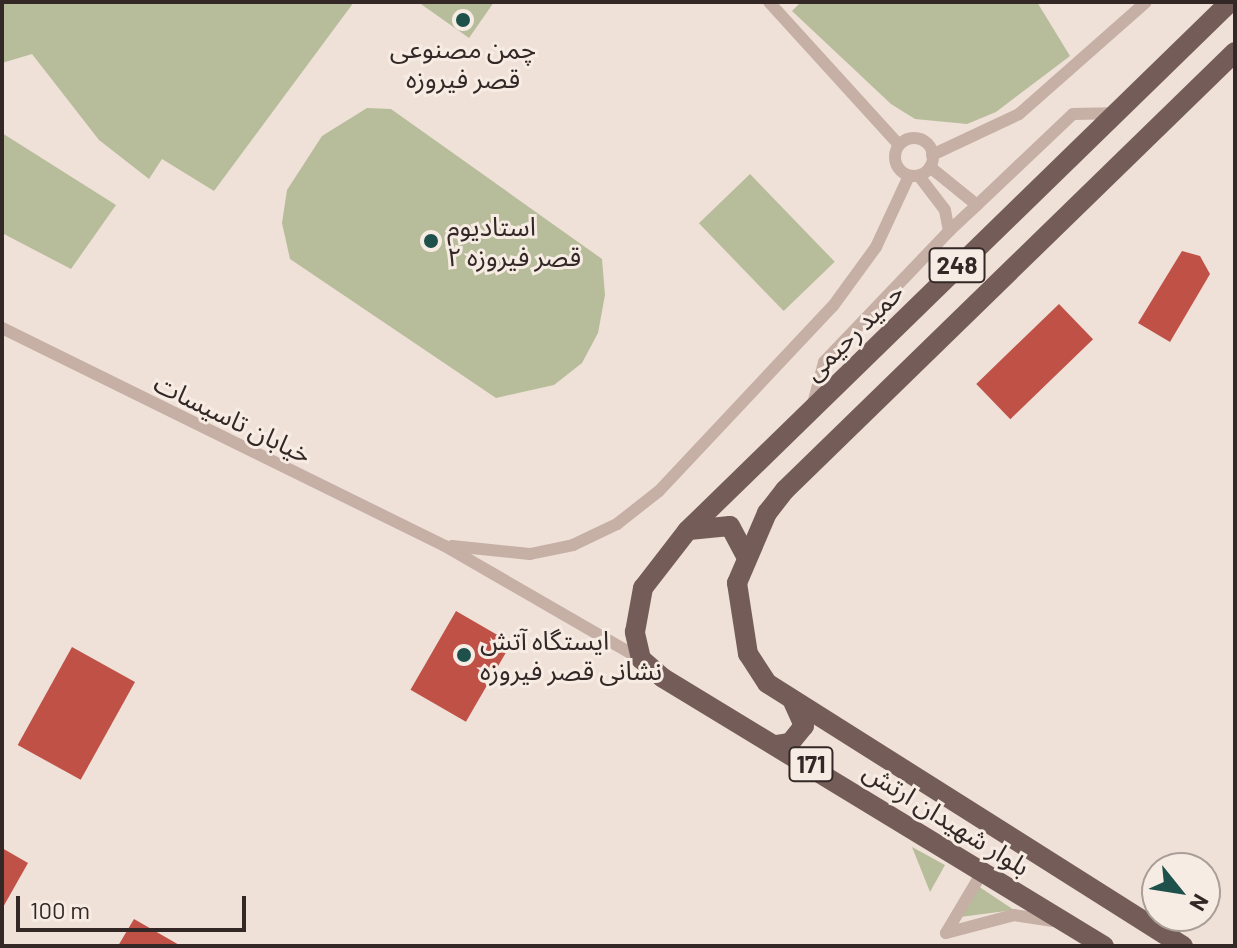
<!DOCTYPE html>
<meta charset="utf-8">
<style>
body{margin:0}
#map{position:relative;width:1237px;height:948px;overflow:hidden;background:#efe1d8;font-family:Barlow,"Noto Sans Arabic",sans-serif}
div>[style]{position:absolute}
.green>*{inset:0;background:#b7bd9a;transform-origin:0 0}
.building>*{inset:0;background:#bf5147;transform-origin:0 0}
.minor>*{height:12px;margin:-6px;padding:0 6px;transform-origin:6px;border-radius:6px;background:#c6afa5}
.minor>.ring{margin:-6px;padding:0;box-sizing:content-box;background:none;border:12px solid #c6afa5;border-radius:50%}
.primary>*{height:20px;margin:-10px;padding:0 10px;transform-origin:10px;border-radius:10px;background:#745d58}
.dots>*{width:22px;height:22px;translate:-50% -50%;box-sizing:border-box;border:4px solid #f7ece4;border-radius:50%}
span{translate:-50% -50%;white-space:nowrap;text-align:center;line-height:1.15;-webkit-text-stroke:6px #f7ece4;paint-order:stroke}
.shield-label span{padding:2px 6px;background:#f7ece4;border:2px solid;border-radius:6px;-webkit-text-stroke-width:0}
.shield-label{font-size:24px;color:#332826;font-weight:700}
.poi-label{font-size:26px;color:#332826}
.left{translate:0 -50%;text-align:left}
.street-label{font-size:26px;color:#332826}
.frame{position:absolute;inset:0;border:4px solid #332826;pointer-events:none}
.north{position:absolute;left:1141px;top:852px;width:80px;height:80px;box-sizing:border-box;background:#f7ece4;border:2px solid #a99e98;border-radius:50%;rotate:120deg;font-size:22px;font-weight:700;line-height:32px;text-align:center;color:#332826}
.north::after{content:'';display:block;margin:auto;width:28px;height:36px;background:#1e514c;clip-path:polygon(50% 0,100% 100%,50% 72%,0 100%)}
.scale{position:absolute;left:16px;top:896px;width:230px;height:36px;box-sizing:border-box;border:4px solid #332826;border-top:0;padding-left:10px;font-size:24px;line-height:28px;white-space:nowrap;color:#332826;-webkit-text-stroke:6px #f7ece4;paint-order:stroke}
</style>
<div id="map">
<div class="green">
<i style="clip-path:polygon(2px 2px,354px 2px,214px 191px,162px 159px,149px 179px,99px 140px,32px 54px,2px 63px)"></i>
<i style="clip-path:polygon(418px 2px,494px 2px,469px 38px)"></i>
<i style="clip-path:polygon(801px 2px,1037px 2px,1070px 56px,996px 112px,967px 124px,915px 119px,891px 104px,792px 11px)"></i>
<i style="clip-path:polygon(367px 108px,391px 109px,602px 259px,605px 295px,598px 333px,582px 363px,554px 385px,496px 398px,290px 259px,282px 223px,287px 190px,322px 136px)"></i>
<i style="clip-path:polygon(2px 133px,116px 205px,71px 269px,2px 233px)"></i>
<i style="left:750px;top:174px;width:122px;height:71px;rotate:46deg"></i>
<i style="clip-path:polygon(912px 847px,945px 865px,930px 892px)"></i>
<i style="clip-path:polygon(978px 886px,1014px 910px,960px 917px)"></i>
</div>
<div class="building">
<i style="clip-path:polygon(1182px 251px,1200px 256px,1210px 274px,1170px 342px,1138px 323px)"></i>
<i style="left:1059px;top:304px;width:49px;height:115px;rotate:46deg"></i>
<i style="left:456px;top:611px;width:64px;height:91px;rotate:30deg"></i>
<i style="left:72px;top:647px;width:72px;height:112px;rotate:29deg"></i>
<i style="clip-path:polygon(2px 848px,28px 863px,2px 909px)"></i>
<i style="clip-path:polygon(134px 919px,181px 946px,118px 946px)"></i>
</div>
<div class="minor">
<i style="left:769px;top:2px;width:193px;rotate:47.7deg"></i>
<i class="ring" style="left:895px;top:138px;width:26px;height:26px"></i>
<i style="left:932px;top:155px;width:96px;rotate:-25.2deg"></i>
<i style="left:1019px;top:114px;width:169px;rotate:-41.4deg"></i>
<i style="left:930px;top:167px;width:60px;rotate:39deg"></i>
<i style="left:977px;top:205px;width:132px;rotate:-43.5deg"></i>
<i style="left:1073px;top:114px;width:39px;rotate:-1deg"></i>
<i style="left:949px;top:231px;width:38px;rotate:-43deg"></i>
<i style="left:2px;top:328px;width:494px;rotate:26.2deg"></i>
<i style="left:445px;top:546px;width:226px;rotate:30deg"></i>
<i style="left:813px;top:404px;width:43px;rotate:-75.3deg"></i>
<i style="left:824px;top:362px;width:181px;rotate:-46.3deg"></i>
<i style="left:949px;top:231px;width:21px;rotate:-101deg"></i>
<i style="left:945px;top:210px;width:43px;rotate:-127.4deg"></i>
<i style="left:452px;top:546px;width:78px;rotate:5.9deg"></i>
<i style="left:530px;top:554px;width:44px;rotate:-11.8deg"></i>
<i style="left:573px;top:545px;width:49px;rotate:-25.5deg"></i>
<i style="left:617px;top:524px;width:53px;rotate:-38.2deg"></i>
<i style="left:659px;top:491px;width:254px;rotate:-46.8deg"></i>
<i style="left:833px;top:306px;width:73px;rotate:-53.9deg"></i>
<i style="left:876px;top:247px;width:78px;rotate:-65.1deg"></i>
<i style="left:946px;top:933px;width:70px;rotate:-14.8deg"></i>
<i style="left:1014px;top:915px;width:38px;rotate:9deg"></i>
<i style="left:946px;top:933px;width:72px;rotate:-59.2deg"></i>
</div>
<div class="primary">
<i style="left:689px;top:530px;width:41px;rotate:-5.6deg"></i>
<i style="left:730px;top:526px;width:32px;rotate:62deg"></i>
<i style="left:777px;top:745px;width:13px;rotate:-9deg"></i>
<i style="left:790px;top:743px;width:22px;rotate:-51deg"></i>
<i style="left:804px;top:726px;width:27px;rotate:-114deg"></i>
<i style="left:1104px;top:946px;width:516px;rotate:-148.71deg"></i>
<i style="left:663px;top:678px;width:29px;rotate:-139deg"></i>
<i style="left:641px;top:659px;width:28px;rotate:-103deg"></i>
<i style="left:635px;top:632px;width:45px;rotate:-79.7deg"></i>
<i style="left:643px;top:588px;width:72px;rotate:-52.3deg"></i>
<i style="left:687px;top:531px;width:758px;rotate:-44.25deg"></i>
<i style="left:1183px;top:946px;width:492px;rotate:-147.7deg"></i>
<i style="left:767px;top:683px;width:35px;rotate:-123deg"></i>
<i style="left:748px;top:654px;width:72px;rotate:-98.8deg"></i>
<i style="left:737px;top:583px;width:76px;rotate:-66.8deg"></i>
<i style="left:767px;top:513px;width:29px;rotate:-52deg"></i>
<i style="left:785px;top:490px;width:628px;rotate:-44.23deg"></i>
</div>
<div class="dots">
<i style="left:463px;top:20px;background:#1e514c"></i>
<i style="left:431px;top:241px;background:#1e514c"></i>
<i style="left:464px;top:655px;background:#1e514c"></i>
</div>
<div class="shield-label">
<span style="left:957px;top:265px">248</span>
<span style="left:811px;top:764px">171</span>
</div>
<div class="poi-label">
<span style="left:463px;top:63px">چمن مصنوعی<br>قصر فیروزه</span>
<span class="left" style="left:447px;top:241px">استادیوم<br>قصر فیروزه ۲</span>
<span class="left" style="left:480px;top:655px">ایستگاه آتش<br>نشانی قصر فیروزه</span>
</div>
<div class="street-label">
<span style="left:853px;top:331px;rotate:-44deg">حمید رحیمی</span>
<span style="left:233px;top:418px;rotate:26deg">خیابان تاسیسات</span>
<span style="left:947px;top:818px;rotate:32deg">بلوار شهیدان ارتش</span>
</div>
<div class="frame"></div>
<div class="north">N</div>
<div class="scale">100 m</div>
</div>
